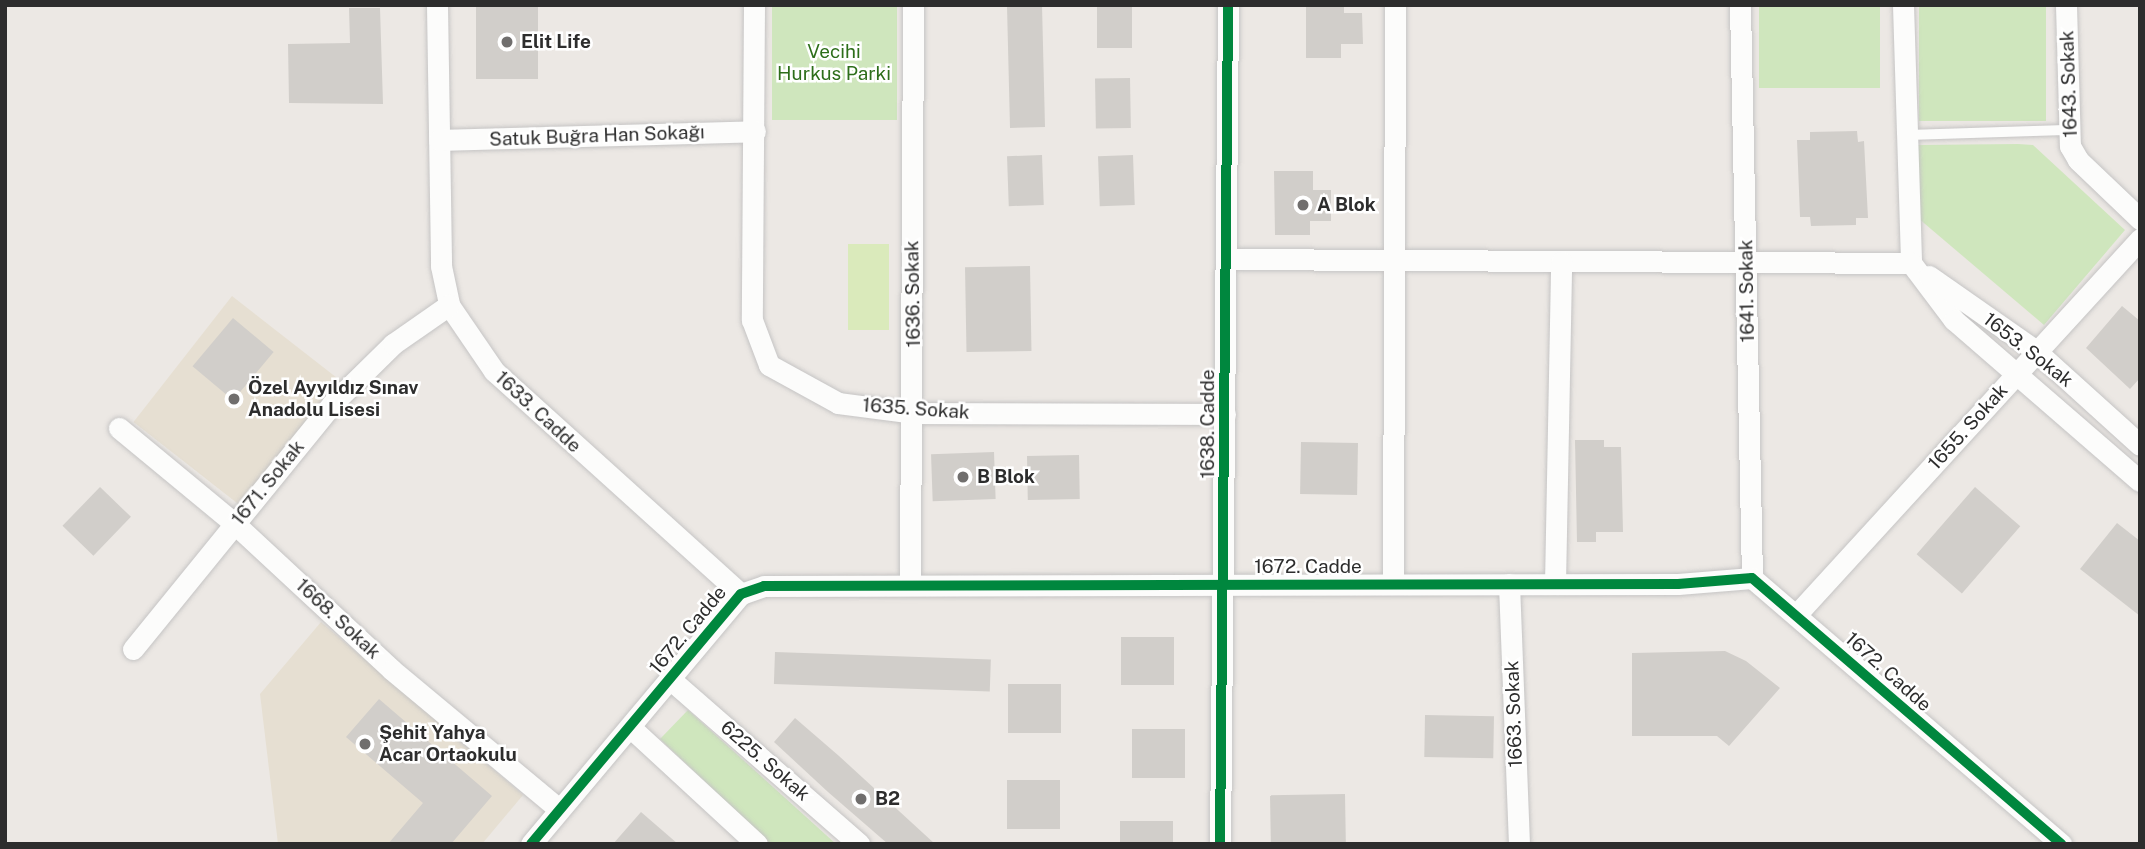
<!DOCTYPE html>
<meta charset="utf-8">
<style>
body{margin:0}
#map{position:relative;width:2145px;height:849px;overflow:hidden;background:#ece8e4;font-family:"Public Sans",sans-serif}
div>[style]{position:absolute}
.education>*{inset:0;background:#e6dfd2;transform-origin:0 0}
.green>*{inset:0;background:#cfe6bd;transform-origin:0 0}
.pitch>*{inset:0;background:#daeabb;transform-origin:0 0}
.building>*{inset:0;background:#d1ceca;transform-origin:0 0}
.roads{filter:drop-shadow(0 0 2px #c5c4c4) drop-shadow(0 0 2px #c5c4c4)}
.service>*{height:10px;margin:-5px;padding:0 5px;transform-origin:5px;border-radius:5px;background:#fcfcfb}
.minor>*{height:21px;margin:-10.5px;padding:0 10.5px;transform-origin:10.5px;border-radius:10.5px;background:#fcfcfb}
.cycleway>*{height:10px;margin:-5px;padding:0 5px;transform-origin:5px;border-radius:5px;background:#00873e}
.dots>*{width:19px;height:19px;translate:-50% -50%;box-sizing:border-box;border:4px solid #fff;border-radius:50%}
span{translate:-50% -50%;white-space:nowrap;text-align:center;line-height:1.15;-webkit-text-stroke:5px #fff;paint-order:stroke}
.poi-label{font-size:19px;color:#2d2d2d;font-weight:700}
.left{translate:0 -50%;text-align:left}
.park-label{font-size:19px;color:#2d6e1a}
.street-label{font-size:19px;color:#2d2d2d}
.frame{position:absolute;inset:0;border:7px solid #2d2d2d;pointer-events:none}
</style>
<div id="map">
<div class="education">
<i style="left:232px;top:296px;width:135px;height:160px;rotate:38deg"></i>
<i style="clip-path:polygon(321px 622px,523px 795px,482px 844px,278px 844px,260px 694px)"></i>
</div>
<div class="green">
<i style="left:772px;top:5px;width:125px;height:115px"></i>
<i style="left:1759px;top:5px;width:121px;height:83px"></i>
<i style="left:1919px;top:5px;width:127px;height:116px"></i>
<i style="clip-path:polygon(2018px 144px,2033px 145px,2125px 230px,2044px 325px,1918px 218px,1918px 145px)"></i>
<i style="clip-path:polygon(688px 710px,836px 844px,771px 844px,660px 739px)"></i>
</div>
<div class="pitch">
<i style="left:889px;top:244px;width:86px;height:41px;rotate:90deg"></i>
</div>
<div class="building">
<i style="left:476px;top:5px;width:62px;height:74px"></i>
<i style="clip-path:polygon(1026px 5px,1042px 5px,1045px 127px,1010px 128px,1007px 6px)"></i>
<i style="left:1097px;top:5px;width:35px;height:43px"></i>
<i style="clip-path:polygon(1306px 5px,1344px 5px,1344px 13px,1362px 13px,1363px 44px,1341px 44px,1341px 58px,1306px 58px)"></i>
<i style="clip-path:polygon(349px 8px,380px 8px,383px 104px,289px 103px,288px 44px,350px 43px)"></i>
<i style="left:1130px;top:78px;width:50px;height:35px;rotate:89deg"></i>
<i style="clip-path:polygon(1857px 131px,1858px 142px,1864px 141px,1868px 218px,1856px 218px,1856px 225px,1811px 226px,1810px 217px,1800px 217px,1797px 140px,1810px 140px,1810px 132px)"></i>
<i style="left:1042px;top:155px;width:50px;height:35px;rotate:88deg"></i>
<i style="left:1133px;top:155px;width:50px;height:35px;rotate:88deg"></i>
<i style="clip-path:polygon(1274px 171px,1313px 171px,1313px 190px,1331px 190px,1331px 221px,1310px 221px,1310px 235px,1275px 235px)"></i>
<i style="left:1030px;top:266px;width:85px;height:65px;rotate:89deg"></i>
<i style="clip-path:polygon(2122px 306px,2140px 321px,2140px 378px,2130px 389px,2086px 348px)"></i>
<i style="left:233px;top:318px;width:53px;height:63px;rotate:40deg"></i>
<i style="clip-path:polygon(1575px 440px,1604px 440px,1604px 447px,1621px 447px,1623px 532px,1596px 532px,1596px 542px,1577px 542px)"></i>
<i style="left:1301px;top:442px;width:57px;height:52px;rotate:1deg"></i>
<i style="left:994px;top:452px;width:47px;height:63px;rotate:88deg"></i>
<i style="left:1079px;top:455px;width:44px;height:52px;rotate:89deg"></i>
<i style="left:100px;top:487px;width:43px;height:54px;rotate:44deg"></i>
<i style="left:1975px;top:487px;width:60px;height:89px;rotate:41deg"></i>
<i style="clip-path:polygon(2117px 523px,2140px 541px,2140px 616px,2080px 569px)"></i>
<i style="left:1121px;top:637px;width:53px;height:48px"></i>
<i style="clip-path:polygon(1725px 651px,1746px 661px,1780px 688px,1729px 746px,1717px 736px,1632px 736px,1632px 653px)"></i>
<i style="left:775px;top:652px;width:216px;height:32px;rotate:2deg"></i>
<i style="left:1008px;top:684px;width:53px;height:49px"></i>
<i style="clip-path:polygon(379px 699px,492px 796px,451px 844px,388px 844px,423px 803px,346px 737px)"></i>
<i style="left:1425px;top:715px;width:69px;height:42px;rotate:1deg"></i>
<i style="clip-path:polygon(795px 718px,839px 756px,935px 844px,888px 844px,828px 792px,774px 742px)"></i>
<i style="left:1132px;top:729px;width:53px;height:49px"></i>
<i style="left:1007px;top:780px;width:53px;height:49px"></i>
<i style="left:1345px;top:794px;width:50px;height:75px;rotate:89deg"></i>
<i style="clip-path:polygon(641px 812px,678px 844px,613px 844px)"></i>
<i style="left:1120px;top:821px;width:53px;height:23px"></i>
</div>
<div class="roads">
<div class="service">
<i style="left:1905px;top:135px;width:163px;rotate:-1.8deg"></i>
</div>
<div class="minor">
<i style="left:437px;top:5px;width:261px;rotate:89.1deg"></i>
<i style="left:441px;top:266px;width:40px;rotate:78deg"></i>
<i style="left:449px;top:305px;width:80px;rotate:55.7deg"></i>
<i style="left:494px;top:371px;width:333px;rotate:42.1deg"></i>
<i style="left:754px;top:5px;width:315px;rotate:90.4deg"></i>
<i style="left:752px;top:320px;width:48px;rotate:69.3deg"></i>
<i style="left:769px;top:365px;width:79px;rotate:28.8deg"></i>
<i style="left:838px;top:403px;width:78px;rotate:7.4deg"></i>
<i style="left:915px;top:413px;width:310px;rotate:0.2deg"></i>
<i style="left:1740px;top:5px;width:573px;rotate:88.8deg"></i>
<i style="left:1903px;top:5px;width:258px;rotate:88.2deg"></i>
<i style="left:1911px;top:263px;width:71px;rotate:53deg"></i>
<i style="left:1954px;top:320px;width:246px;rotate:40.9deg"></i>
<i style="left:2066px;top:5px;width:141px;rotate:88.4deg"></i>
<i style="left:2070px;top:146px;width:16px;rotate:60deg"></i>
<i style="left:2078px;top:160px;width:86px;rotate:43.6deg"></i>
<i style="left:439px;top:140px;width:316px;rotate:-1.6deg"></i>
<i style="left:1226px;top:259px;width:685px;rotate:0.33deg"></i>
<i style="left:1929px;top:276px;width:131px;rotate:35deg"></i>
<i style="left:2036px;top:351px;width:140px;rotate:42.1deg"></i>
<i style="left:119px;top:428px;width:151px;rotate:39.6deg"></i>
<i style="left:235px;top:524px;width:214px;rotate:42.9deg"></i>
<i style="left:392px;top:670px;width:217px;rotate:39.8deg"></i>
<i style="left:910px;top:583px;width:578px;rotate:-89.7deg"></i>
<i style="left:1393px;top:584px;width:579px;rotate:-89.8deg"></i>
<i style="left:1509px;top:584px;width:260px;rotate:87.8deg"></i>
<i style="left:1555px;top:584px;width:322px;rotate:-88.9deg"></i>
<i style="left:1796px;top:615px;width:510px;rotate:-47.54deg"></i>
<i style="left:133px;top:649px;width:316px;rotate:-50.9deg"></i>
<i style="left:332px;top:404px;width:86px;rotate:-44.5deg"></i>
<i style="left:393px;top:344px;width:68px;rotate:-34.9deg"></i>
<i style="left:670px;top:679px;width:251px;rotate:41.1deg"></i>
<i style="left:630px;top:727px;width:173px;rotate:42.7deg"></i>
<i style="left:531px;top:844px;width:326px;rotate:-50deg"></i>
<i style="left:741px;top:594px;width:24px;rotate:-19deg"></i>
<i style="left:764px;top:586px;width:914px;rotate:-0.13deg"></i>
<i style="left:1678px;top:584px;width:74px;rotate:-4.6deg"></i>
<i style="left:1752px;top:578px;width:408px;rotate:40.7deg"></i>
<i style="left:1220px;top:844px;width:839px;rotate:-89.45deg"></i>
</div>
</div>
<div class="cycleway">
<i style="left:531px;top:844px;width:326px;rotate:-50deg"></i>
<i style="left:741px;top:594px;width:24px;rotate:-19deg"></i>
<i style="left:764px;top:586px;width:914px;rotate:-0.13deg"></i>
<i style="left:1678px;top:584px;width:74px;rotate:-4.6deg"></i>
<i style="left:1752px;top:578px;width:408px;rotate:40.7deg"></i>
<i style="left:1220px;top:844px;width:839px;rotate:-89.45deg"></i>
</div>
<div class="dots">
<i style="left:507px;top:42px;background:#706e6d"></i>
<i style="left:1303px;top:205px;background:#706e6d"></i>
<i style="left:234px;top:399px;background:#706e6d"></i>
<i style="left:963px;top:477px;background:#706e6d"></i>
<i style="left:365px;top:744px;background:#706e6d"></i>
<i style="left:861px;top:799px;background:#706e6d"></i>
</div>
<div class="poi-label">
<span class="left" style="left:521px;top:42px">Elit Life</span>
<span class="left" style="left:1317px;top:205px">A Blok</span>
<span class="left" style="left:248px;top:399px">Özel Ayyıldız Sınav<br>Anadolu Lisesi</span>
<span class="left" style="left:977px;top:477px">B Blok</span>
<span class="left" style="left:379px;top:744px">Şehit Yahya<br>Acar Ortaokulu</span>
<span class="left" style="left:875px;top:799px">B2</span>
</div>
<div class="park-label">
<span style="left:834px;top:63px">Vecihi<br>Hurkus Parki</span>
</div>
<div class="street-label">
<span style="left:2069px;top:84px;rotate:-92deg">1643. Sokak</span>
<span style="left:597px;top:136px;rotate:-2deg">Satuk Buğra Han Sokağı</span>
<span style="left:1747px;top:291px;rotate:-91deg">1641. Sokak</span>
<span style="left:913px;top:294px;rotate:-91deg">1636. Sokak</span>
<span style="left:2028px;top:350px;rotate:38deg">1653. Sokak</span>
<span style="left:916px;top:409px;rotate:4deg">1635. Sokak</span>
<span style="left:538px;top:412px;rotate:43deg">1633. Cadde</span>
<span style="left:1208px;top:424px;rotate:-90deg">1638. Cadde</span>
<span style="left:1968px;top:427px;rotate:-48deg">1655. Sokak</span>
<span style="left:268px;top:483px;rotate:-51deg">1671. Sokak</span>
<span style="left:1308px;top:567px">1672. Cadde</span>
<span style="left:338px;top:619px;rotate:43deg">1668. Sokak</span>
<span style="left:688px;top:630px;rotate:-50deg">1672. Cadde</span>
<span style="left:1888px;top:672px;rotate:42deg">1672. Cadde</span>
<span style="left:1514px;top:714px;rotate:-92deg">1663. Sokak</span>
<span style="left:765px;top:761px;rotate:41deg">6225. Sokak</span>
</div>
<div class="frame"></div>
</div>
